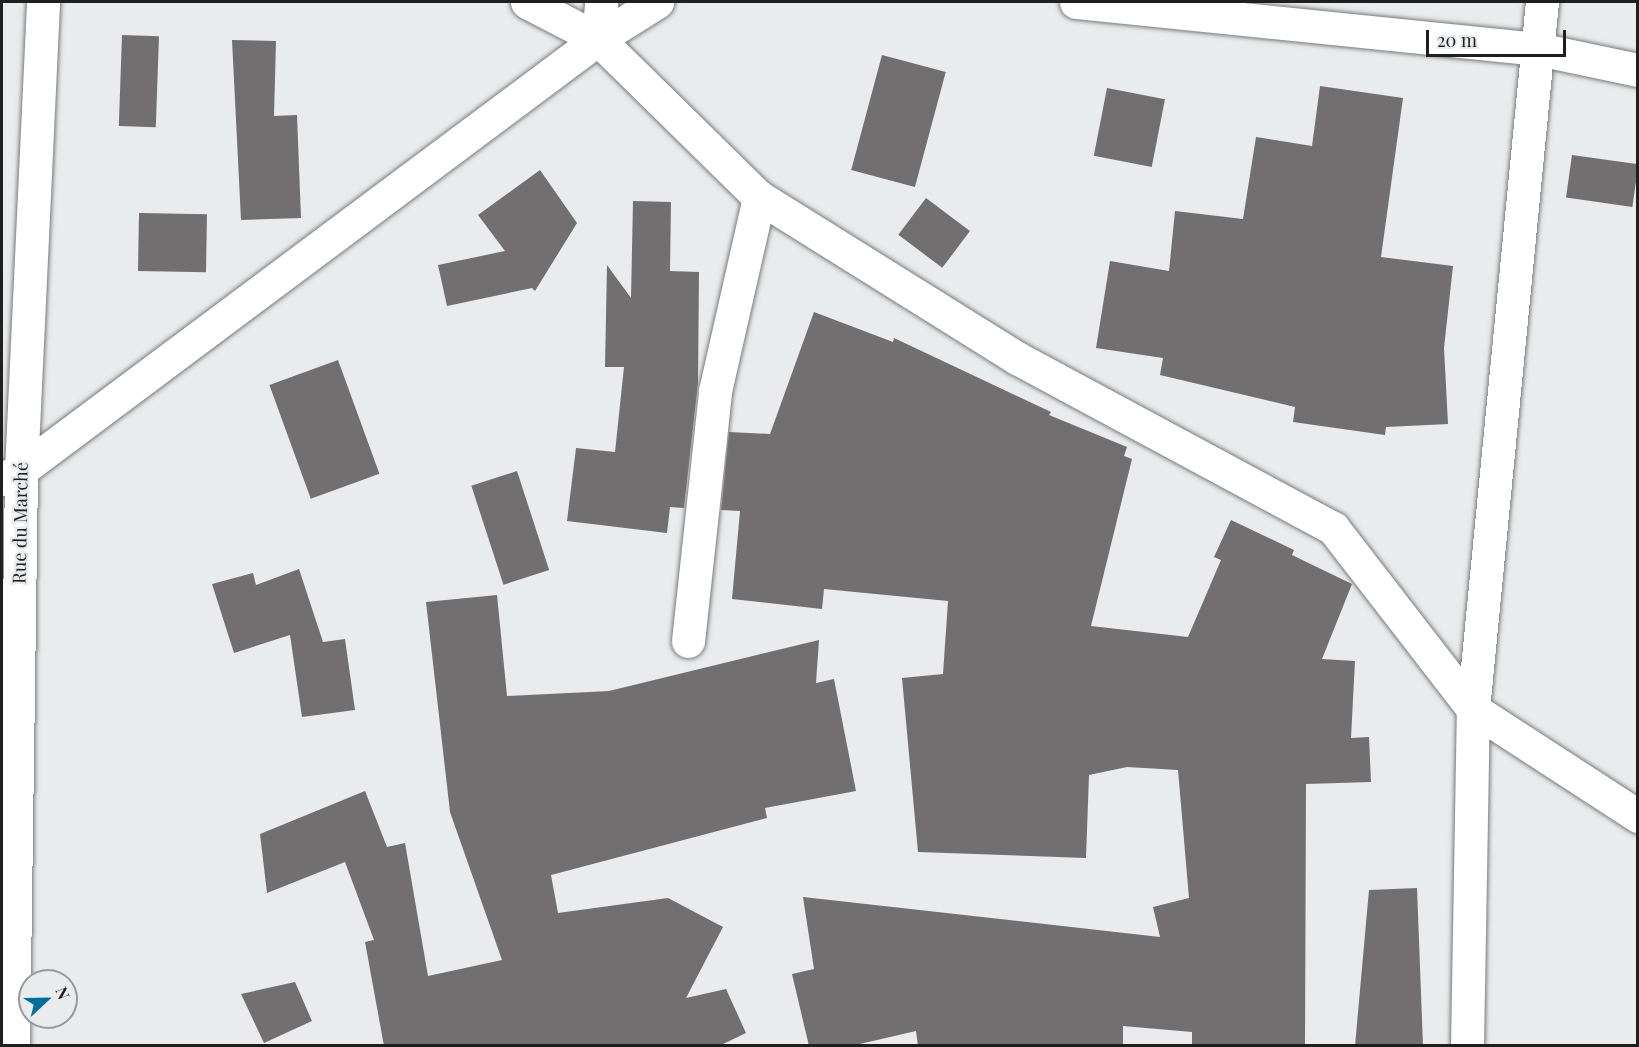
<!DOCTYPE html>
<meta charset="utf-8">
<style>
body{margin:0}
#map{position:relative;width:1639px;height:1047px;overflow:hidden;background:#eaebec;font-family:"Playfair Display",serif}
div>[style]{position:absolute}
.building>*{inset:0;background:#716f70;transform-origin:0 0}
.roads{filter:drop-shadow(0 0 2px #7a7b7c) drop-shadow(0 0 2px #7a7b7c)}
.street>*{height:33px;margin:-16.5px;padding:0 16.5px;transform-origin:16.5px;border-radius:16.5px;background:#fff}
.secondary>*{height:33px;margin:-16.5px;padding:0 16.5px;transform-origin:16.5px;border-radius:16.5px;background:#fff}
span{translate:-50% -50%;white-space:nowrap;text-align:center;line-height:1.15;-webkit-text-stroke:4.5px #eaebec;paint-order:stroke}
.street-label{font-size:18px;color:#1f1f20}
.frame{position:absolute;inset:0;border:3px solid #1f1f20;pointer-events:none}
.north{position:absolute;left:18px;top:969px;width:60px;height:60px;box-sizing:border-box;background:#eaebec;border:2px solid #99999a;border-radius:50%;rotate:68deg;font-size:16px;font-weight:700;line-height:24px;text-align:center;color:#1f1f20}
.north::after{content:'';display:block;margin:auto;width:21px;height:27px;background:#00709b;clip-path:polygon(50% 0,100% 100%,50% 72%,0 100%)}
.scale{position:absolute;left:1426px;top:30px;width:140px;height:27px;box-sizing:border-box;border:3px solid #1f1f20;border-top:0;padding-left:8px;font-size:18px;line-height:21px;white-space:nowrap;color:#1f1f20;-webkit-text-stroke:4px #eaebec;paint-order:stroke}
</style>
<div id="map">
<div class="building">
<i style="left:122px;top:35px;width:37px;height:91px;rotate:2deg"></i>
<i style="clip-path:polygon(232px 40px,276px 41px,274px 116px,297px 115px,301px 218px,241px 220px)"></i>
<i style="left:882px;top:55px;width:66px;height:119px;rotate:15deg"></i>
<i style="clip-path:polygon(1320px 86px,1403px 98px,1381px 257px,1453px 266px,1444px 348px,1448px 424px,1386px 427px,1385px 435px,1293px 422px,1295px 407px,1160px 375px,1163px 358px,1096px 348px,1110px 261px,1169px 271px,1175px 211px,1243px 219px,1256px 137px,1312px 146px)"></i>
<i style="left:1107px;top:88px;width:59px;height:69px;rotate:11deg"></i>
<i style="left:1572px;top:155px;width:67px;height:43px;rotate:8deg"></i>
<i style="clip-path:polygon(540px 170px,577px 223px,535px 291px,532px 288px,447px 306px,438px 265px,505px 251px,478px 215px)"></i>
<i style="left:926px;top:198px;width:55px;height:46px;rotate:37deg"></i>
<i style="clip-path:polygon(633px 201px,671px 202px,670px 271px,699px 272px,698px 383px,684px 508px,670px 507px,667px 533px,567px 521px,576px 448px,615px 452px,624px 367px,605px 367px,607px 265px,631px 298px)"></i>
<i style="left:139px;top:213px;width:68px;height:58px;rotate:1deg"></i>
<i style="clip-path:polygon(814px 312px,893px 342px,894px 338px,1051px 412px,1049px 415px,1127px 447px,1124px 456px,1132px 459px,1091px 626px,1188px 637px,1221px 560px,1214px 557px,1231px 520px,1294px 550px,1292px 555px,1352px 584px,1322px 659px,1355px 661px,1351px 738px,1369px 737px,1371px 782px,1306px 784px,1305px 1046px,1192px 1046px,1192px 1032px,1123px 1026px,1123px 1046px,918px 1046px,916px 1031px,851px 1046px,809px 1046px,792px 974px,814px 969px,803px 897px,1160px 937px,1153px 907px,1189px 898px,1178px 770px,1127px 767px,1089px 775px,1086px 858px,918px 852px,902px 678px,943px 674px,948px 601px,824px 589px,822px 609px,732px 599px,740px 511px,721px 510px,729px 432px,770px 434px)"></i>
<i style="left:338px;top:360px;width:121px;height:73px;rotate:70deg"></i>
<i style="left:517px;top:471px;width:104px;height:48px;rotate:72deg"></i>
<i style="clip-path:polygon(299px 569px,323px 642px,345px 639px,355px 710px,302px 717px,290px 635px,234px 653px,212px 584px,253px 573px,256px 585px)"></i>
<i style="clip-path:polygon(497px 595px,507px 696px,609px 691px,819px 640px,816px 683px,834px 679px,856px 791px,765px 808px,767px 818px,551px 875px,558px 913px,668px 898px,723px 927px,686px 998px,726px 989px,746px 1033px,719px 1046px,384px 1046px,365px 942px,374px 940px,345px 862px,267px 893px,260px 834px,365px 791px,387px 847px,405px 843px,428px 976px,502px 960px,450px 812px,426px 602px)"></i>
<i style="clip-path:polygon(1417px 888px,1423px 1046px,1355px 1046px,1369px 890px)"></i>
<i style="clip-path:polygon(295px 982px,312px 1021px,264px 1043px,241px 994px)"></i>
</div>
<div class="roads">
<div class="street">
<i style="left:527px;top:2px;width:80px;rotate:27.5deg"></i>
<i style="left:1076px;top:2px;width:464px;rotate:5.8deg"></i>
<i style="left:1538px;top:49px;width:102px;rotate:11.9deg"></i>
<i style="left:598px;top:39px;width:70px;rotate:-32.1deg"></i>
<i style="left:598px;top:39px;width:37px;rotate:-85deg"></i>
<i style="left:688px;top:641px;width:251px;rotate:-83.8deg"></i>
<i style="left:715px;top:391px;width:199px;rotate:-77.2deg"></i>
<i style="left:13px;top:1046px;width:576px;rotate:-89.2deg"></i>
<i style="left:21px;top:470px;width:469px;rotate:-87.3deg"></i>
<i style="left:1467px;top:1046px;width:337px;rotate:-89deg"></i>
<i style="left:1473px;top:709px;width:710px;rotate:-84.43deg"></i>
</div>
<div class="secondary">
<i style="left:2px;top:479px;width:21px;rotate:-25deg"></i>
<i style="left:21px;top:470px;width:720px;rotate:-36.76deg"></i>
<i style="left:598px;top:39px;width:226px;rotate:44.5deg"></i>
<i style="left:759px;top:197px;width:304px;rotate:32deg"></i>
<i style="left:1017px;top:358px;width:359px;rotate:28.3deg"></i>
<i style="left:1333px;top:528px;width:229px;rotate:52.3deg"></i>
<i style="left:1473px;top:709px;width:197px;rotate:33deg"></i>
</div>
</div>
<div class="street-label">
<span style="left:20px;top:523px;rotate:-89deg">Rue du Marché</span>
</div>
<div class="frame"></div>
<div class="north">N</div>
<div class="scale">20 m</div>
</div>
